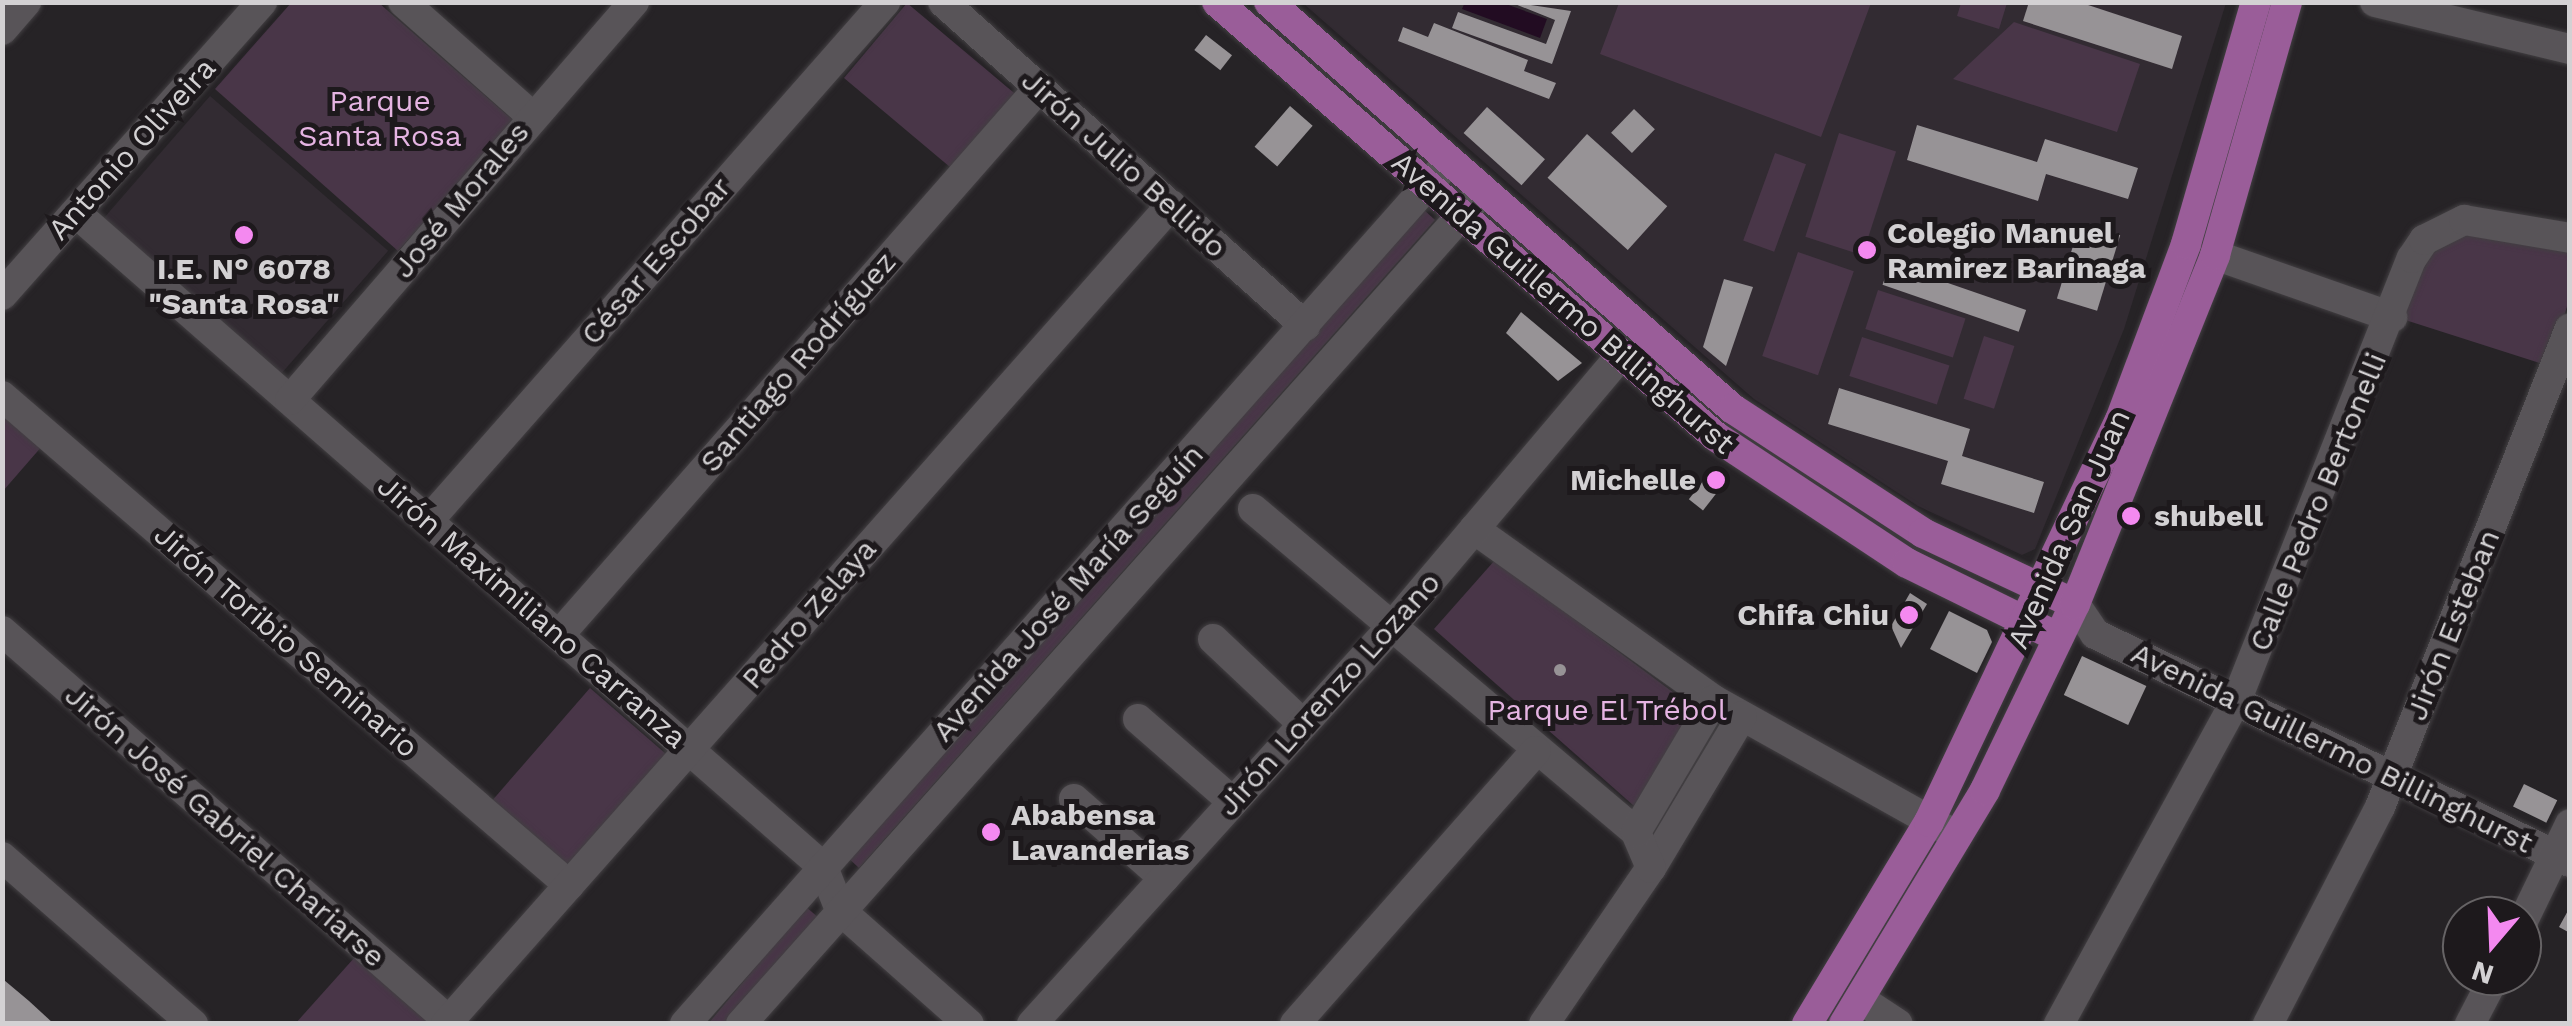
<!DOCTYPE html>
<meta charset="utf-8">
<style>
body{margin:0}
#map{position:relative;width:2572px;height:1026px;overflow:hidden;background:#262326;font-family:"Work Sans",sans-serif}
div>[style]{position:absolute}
.built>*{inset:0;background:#322b32;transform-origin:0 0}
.green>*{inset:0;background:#493648;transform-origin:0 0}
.water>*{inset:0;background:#220c22}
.building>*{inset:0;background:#979396;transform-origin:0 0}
.round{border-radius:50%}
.roads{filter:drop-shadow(0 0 2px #423f42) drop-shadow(0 0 2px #423f42)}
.minor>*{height:30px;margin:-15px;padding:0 15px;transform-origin:15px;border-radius:15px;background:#585458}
.major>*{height:30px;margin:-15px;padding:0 15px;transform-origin:15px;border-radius:15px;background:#9a5d99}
.dots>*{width:28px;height:28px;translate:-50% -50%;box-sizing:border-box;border:5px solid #1d191c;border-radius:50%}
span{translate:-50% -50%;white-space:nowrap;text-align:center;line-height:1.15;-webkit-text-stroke:10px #1d191c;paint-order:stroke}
.park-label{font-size:30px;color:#e5b4e2}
.street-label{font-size:30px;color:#d3d1d3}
.poi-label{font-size:30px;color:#d3d1d3;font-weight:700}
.left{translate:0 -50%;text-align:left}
.right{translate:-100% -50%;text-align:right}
.frame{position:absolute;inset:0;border:5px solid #d3d1d3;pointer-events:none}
.north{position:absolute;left:2442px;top:896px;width:100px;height:100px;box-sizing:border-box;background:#1d191c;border:2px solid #666365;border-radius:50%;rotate:199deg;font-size:28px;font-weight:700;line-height:40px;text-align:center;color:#d3d1d3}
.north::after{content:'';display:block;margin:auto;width:35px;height:45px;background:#f489f0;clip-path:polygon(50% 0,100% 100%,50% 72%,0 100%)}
</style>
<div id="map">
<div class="built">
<i style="clip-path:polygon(1303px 3px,2226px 3px,2124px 329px,2035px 549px,2022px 555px,1918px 506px,1754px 399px)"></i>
<i style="left:210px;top:96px;width:236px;height:164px;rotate:41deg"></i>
</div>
<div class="green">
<i style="clip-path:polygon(291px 3px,379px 3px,514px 121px,398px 251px,215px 89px)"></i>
<i style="left:907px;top:3px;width:141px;height:98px;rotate:40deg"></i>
<i style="clip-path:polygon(1619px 3px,1619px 2px,1871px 3px,1821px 137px,1600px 54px)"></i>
<i style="clip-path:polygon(1961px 3px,2007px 3px,1999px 29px,1957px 16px)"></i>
<i style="clip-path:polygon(2014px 22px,2140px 64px,2117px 132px,1953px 79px)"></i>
<i style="left:1839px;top:133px;width:60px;height:109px;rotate:18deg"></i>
<i style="left:1775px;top:153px;width:33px;height:93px;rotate:20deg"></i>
<i style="clip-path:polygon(1423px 209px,1435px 220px,859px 868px,845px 855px)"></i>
<i style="clip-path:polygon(2460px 231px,2569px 251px,2569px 300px,2549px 366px,2399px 318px,2421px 261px)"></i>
<i style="left:1798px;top:252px;width:59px;height:110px;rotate:19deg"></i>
<i style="left:1878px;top:290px;width:92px;height:41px;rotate:18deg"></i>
<i style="left:1984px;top:336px;width:32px;height:66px;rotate:18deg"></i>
<i style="left:1862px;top:337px;width:92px;height:41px;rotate:18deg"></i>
<i style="clip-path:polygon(3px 410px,43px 445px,3px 491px)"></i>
<i style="clip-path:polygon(1495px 560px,1693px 707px,1634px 806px,1434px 629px)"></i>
<i style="left:590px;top:688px;width:103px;height:152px;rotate:41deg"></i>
<i style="left:806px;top:907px;width:17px;height:157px;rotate:40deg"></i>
<i style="clip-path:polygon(355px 957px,430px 1024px,295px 1024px)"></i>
</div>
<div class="water">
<i style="clip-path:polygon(1465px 2px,1503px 3px,1547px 19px,1540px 38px,1462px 9px)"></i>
</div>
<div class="building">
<i style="clip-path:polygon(1510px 2px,1571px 11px,1552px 64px,1452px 28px,1458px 12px,1546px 44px,1555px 20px)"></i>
<i style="clip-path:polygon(2029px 2px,2079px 2px,2182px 36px,2172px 69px,2023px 21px)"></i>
<i style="clip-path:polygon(1434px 23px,1528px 60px,1524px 71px,1556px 83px,1549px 99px,1398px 41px,1403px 27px,1428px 37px)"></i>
<i style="left:1206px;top:35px;width:33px;height:19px;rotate:38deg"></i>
<i style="left:1290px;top:106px;width:30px;height:54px;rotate:41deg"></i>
<i style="left:1487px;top:107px;width:78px;height:35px;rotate:42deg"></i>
<i style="left:1634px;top:109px;width:29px;height:33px;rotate:44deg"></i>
<i style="clip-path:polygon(1917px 125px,2037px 162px,2045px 139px,2138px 168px,2128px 199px,2046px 174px,2038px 201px,1907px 160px)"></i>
<i style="left:1587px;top:134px;width:108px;height:59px;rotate:42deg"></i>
<i style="left:2080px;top:223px;width:42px;height:79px;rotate:17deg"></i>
<i style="left:1890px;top:263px;width:144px;height:23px;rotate:19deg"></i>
<i style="clip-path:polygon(1724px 279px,1753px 287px,1726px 366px,1703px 347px)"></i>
<i style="clip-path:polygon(1521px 312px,1582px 363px,1558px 381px,1506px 333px)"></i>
<i style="clip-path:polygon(1839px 388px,1970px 429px,1962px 456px,2044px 482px,2034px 513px,1941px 484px,1948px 461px,1828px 424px)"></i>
<i style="left:1711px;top:471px;width:18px;height:36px;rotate:38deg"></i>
<i style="clip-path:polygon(1910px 593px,1927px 604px,1901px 648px,1891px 626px)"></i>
<i style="clip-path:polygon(1949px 611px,1987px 630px,1992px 642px,1977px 673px,1930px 649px)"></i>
<i style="left:2082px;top:656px;width:71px;height:43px;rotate:25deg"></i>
<i class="round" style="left:1554px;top:664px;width:12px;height:12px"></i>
<i style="left:2524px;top:784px;width:37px;height:25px;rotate:26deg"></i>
<i style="clip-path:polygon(2570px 907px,2570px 933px,2559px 927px)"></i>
<i style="clip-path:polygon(4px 980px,29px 1001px,54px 1024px,2px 1024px)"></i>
</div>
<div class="roads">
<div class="minor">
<i style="left:403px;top:2px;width:172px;rotate:41.5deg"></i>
<i style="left:943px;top:2px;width:486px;rotate:41.8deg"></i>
<i style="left:2375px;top:2px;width:201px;rotate:13.6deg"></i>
<i style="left:2px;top:30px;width:37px;rotate:-49deg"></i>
<i style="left:76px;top:213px;width:993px;rotate:41.2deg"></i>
<i style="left:823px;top:867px;width:46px;rotate:68.4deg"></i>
<i style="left:840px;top:910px;width:172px;rotate:41.5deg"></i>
<i style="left:2215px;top:255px;width:188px;rotate:19.3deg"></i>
<i style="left:2px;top:295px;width:392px;rotate:-48.4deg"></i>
<i style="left:2px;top:396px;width:749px;rotate:40.78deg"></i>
<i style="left:290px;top:400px;width:526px;rotate:-49.16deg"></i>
<i style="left:1253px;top:509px;width:501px;rotate:40.14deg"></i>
<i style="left:428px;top:521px;width:692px;rotate:-48.63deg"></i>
<i style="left:1474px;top:529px;width:295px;rotate:35.5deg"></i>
<i style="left:1714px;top:700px;width:273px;rotate:29.2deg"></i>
<i style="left:2075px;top:604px;width:36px;rotate:56deg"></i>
<i style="left:2095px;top:634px;width:527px;rotate:25.64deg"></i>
<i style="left:2px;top:631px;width:593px;rotate:41.1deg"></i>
<i style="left:559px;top:635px;width:726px;rotate:-48.74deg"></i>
<i style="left:1213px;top:639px;width:124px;rotate:43.4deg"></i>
<i style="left:1138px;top:719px;width:126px;rotate:41.1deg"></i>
<i style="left:1074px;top:799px;width:120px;rotate:41.3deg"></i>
<i style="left:2px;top:857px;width:254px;rotate:41.2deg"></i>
<i style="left:1651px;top:868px;width:177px;rotate:-59.1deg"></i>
<i style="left:2522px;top:923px;width:110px;rotate:-64.1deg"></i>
<i style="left:1860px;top:999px;width:45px;rotate:33.3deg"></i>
<i style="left:446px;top:1024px;width:1094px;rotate:-48.48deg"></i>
<i style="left:685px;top:1024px;width:1153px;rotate:-48.48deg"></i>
<i style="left:741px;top:1024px;width:1116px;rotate:-48.31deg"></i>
<i style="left:1032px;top:1024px;width:530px;rotate:-47.83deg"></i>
<i style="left:1388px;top:631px;width:356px;rotate:-49.8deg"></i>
<i style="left:1295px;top:1024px;width:364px;rotate:-48.6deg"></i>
<i style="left:1544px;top:1024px;width:189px;rotate:-55.6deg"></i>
<i style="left:1651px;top:868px;width:39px;rotate:-113deg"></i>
<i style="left:1636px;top:832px;width:153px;rotate:-59.4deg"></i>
<i style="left:2059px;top:1024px;width:371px;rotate:-61.3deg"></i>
<i style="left:2237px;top:699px;width:474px;rotate:-68.4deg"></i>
<i style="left:2412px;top:258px;width:22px;rotate:-56deg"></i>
<i style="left:2424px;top:240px;width:45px;rotate:-26.6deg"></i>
<i style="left:2464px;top:220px;width:108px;rotate:9.6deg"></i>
<i style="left:2268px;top:1024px;width:244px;rotate:-62.7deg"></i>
<i style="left:2380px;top:807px;width:515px;rotate:-68.36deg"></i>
<i style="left:2470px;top:1024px;width:54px;rotate:-62.5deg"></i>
</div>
<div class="major">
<i style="left:1217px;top:2px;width:661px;rotate:41.07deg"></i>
<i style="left:1715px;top:436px;width:230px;rotate:33.5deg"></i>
<i style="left:1907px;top:563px;width:156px;rotate:26.2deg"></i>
<i style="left:1269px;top:2px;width:617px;rotate:41.26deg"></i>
<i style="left:1733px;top:409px;width:227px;rotate:33.1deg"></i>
<i style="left:1923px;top:533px;width:156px;rotate:25.1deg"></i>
<i style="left:1807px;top:1024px;width:236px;rotate:-58.9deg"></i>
<i style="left:1929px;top:822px;width:445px;rotate:-64.6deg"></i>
<i style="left:2120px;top:420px;width:188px;rotate:-69.4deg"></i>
<i style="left:2186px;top:244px;width:252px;rotate:-73.9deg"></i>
<i style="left:1844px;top:1024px;width:273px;rotate:-58.9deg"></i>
<i style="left:1985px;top:790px;width:207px;rotate:-64.2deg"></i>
<i style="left:2075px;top:604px;width:376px;rotate:-68.1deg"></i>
<i style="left:2215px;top:255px;width:263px;rotate:-74.1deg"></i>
</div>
</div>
<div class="dots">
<i style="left:244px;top:235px;background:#f489f0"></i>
<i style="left:1867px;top:250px;background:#f489f0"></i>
<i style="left:1716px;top:480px;background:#f489f0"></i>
<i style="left:2131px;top:516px;background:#f489f0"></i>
<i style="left:1909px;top:615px;background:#f489f0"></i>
<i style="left:991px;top:832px;background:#f489f0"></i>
</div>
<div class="park-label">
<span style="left:380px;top:118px">Parque<br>Santa Rosa</span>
<span style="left:1607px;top:710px">Parque El Trébol</span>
</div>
<div class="street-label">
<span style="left:132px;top:149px;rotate:-48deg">Antonio Oliveira</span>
<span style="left:1124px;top:164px;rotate:42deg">Jirón Julio Bellido</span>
<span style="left:461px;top:200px;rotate:-50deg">José Morales</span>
<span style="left:656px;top:261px;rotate:-49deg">César Escobar</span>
<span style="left:1563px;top:303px;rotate:41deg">Avenida Guillermo Billinghurst</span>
<span style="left:798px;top:362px;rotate:-49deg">Santiago Rodríguez</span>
<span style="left:2318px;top:502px;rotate:-68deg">Calle Pedro Bertonelli</span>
<span style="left:2069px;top:529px;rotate:-66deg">Avenida San Juan</span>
<span style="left:1068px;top:593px;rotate:-48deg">Avenida José María Seguín</span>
<span style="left:532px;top:612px;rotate:41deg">Jirón Maximiliano Carranza</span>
<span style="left:809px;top:614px;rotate:-49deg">Pedro Zelaya</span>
<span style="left:2453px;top:625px;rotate:-68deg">Jirón Esteban</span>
<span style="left:286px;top:641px;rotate:41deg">Jirón Toribio Seminario</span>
<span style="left:1329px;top:694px;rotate:-48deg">Jirón Lorenzo Lozano</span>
<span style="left:2332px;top:748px;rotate:26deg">Avenida Guillermo Billinghurst</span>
<span style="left:225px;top:826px;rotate:41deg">Jirón José Gabriel Chariarse</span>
</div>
<div class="poi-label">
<span class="left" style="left:1887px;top:250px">Colegio Manuel<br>Ramirez Barinaga</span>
<span style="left:244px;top:286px">I.E. N° 6078<br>"Santa Rosa"</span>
<span class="right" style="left:1696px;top:480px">Michelle</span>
<span class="left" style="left:2154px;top:516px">shubell</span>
<span class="right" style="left:1889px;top:615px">Chifa Chiu</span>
<span class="left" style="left:1011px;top:832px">Ababensa<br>Lavanderias</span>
</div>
<div class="frame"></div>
<div class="north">N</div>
</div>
